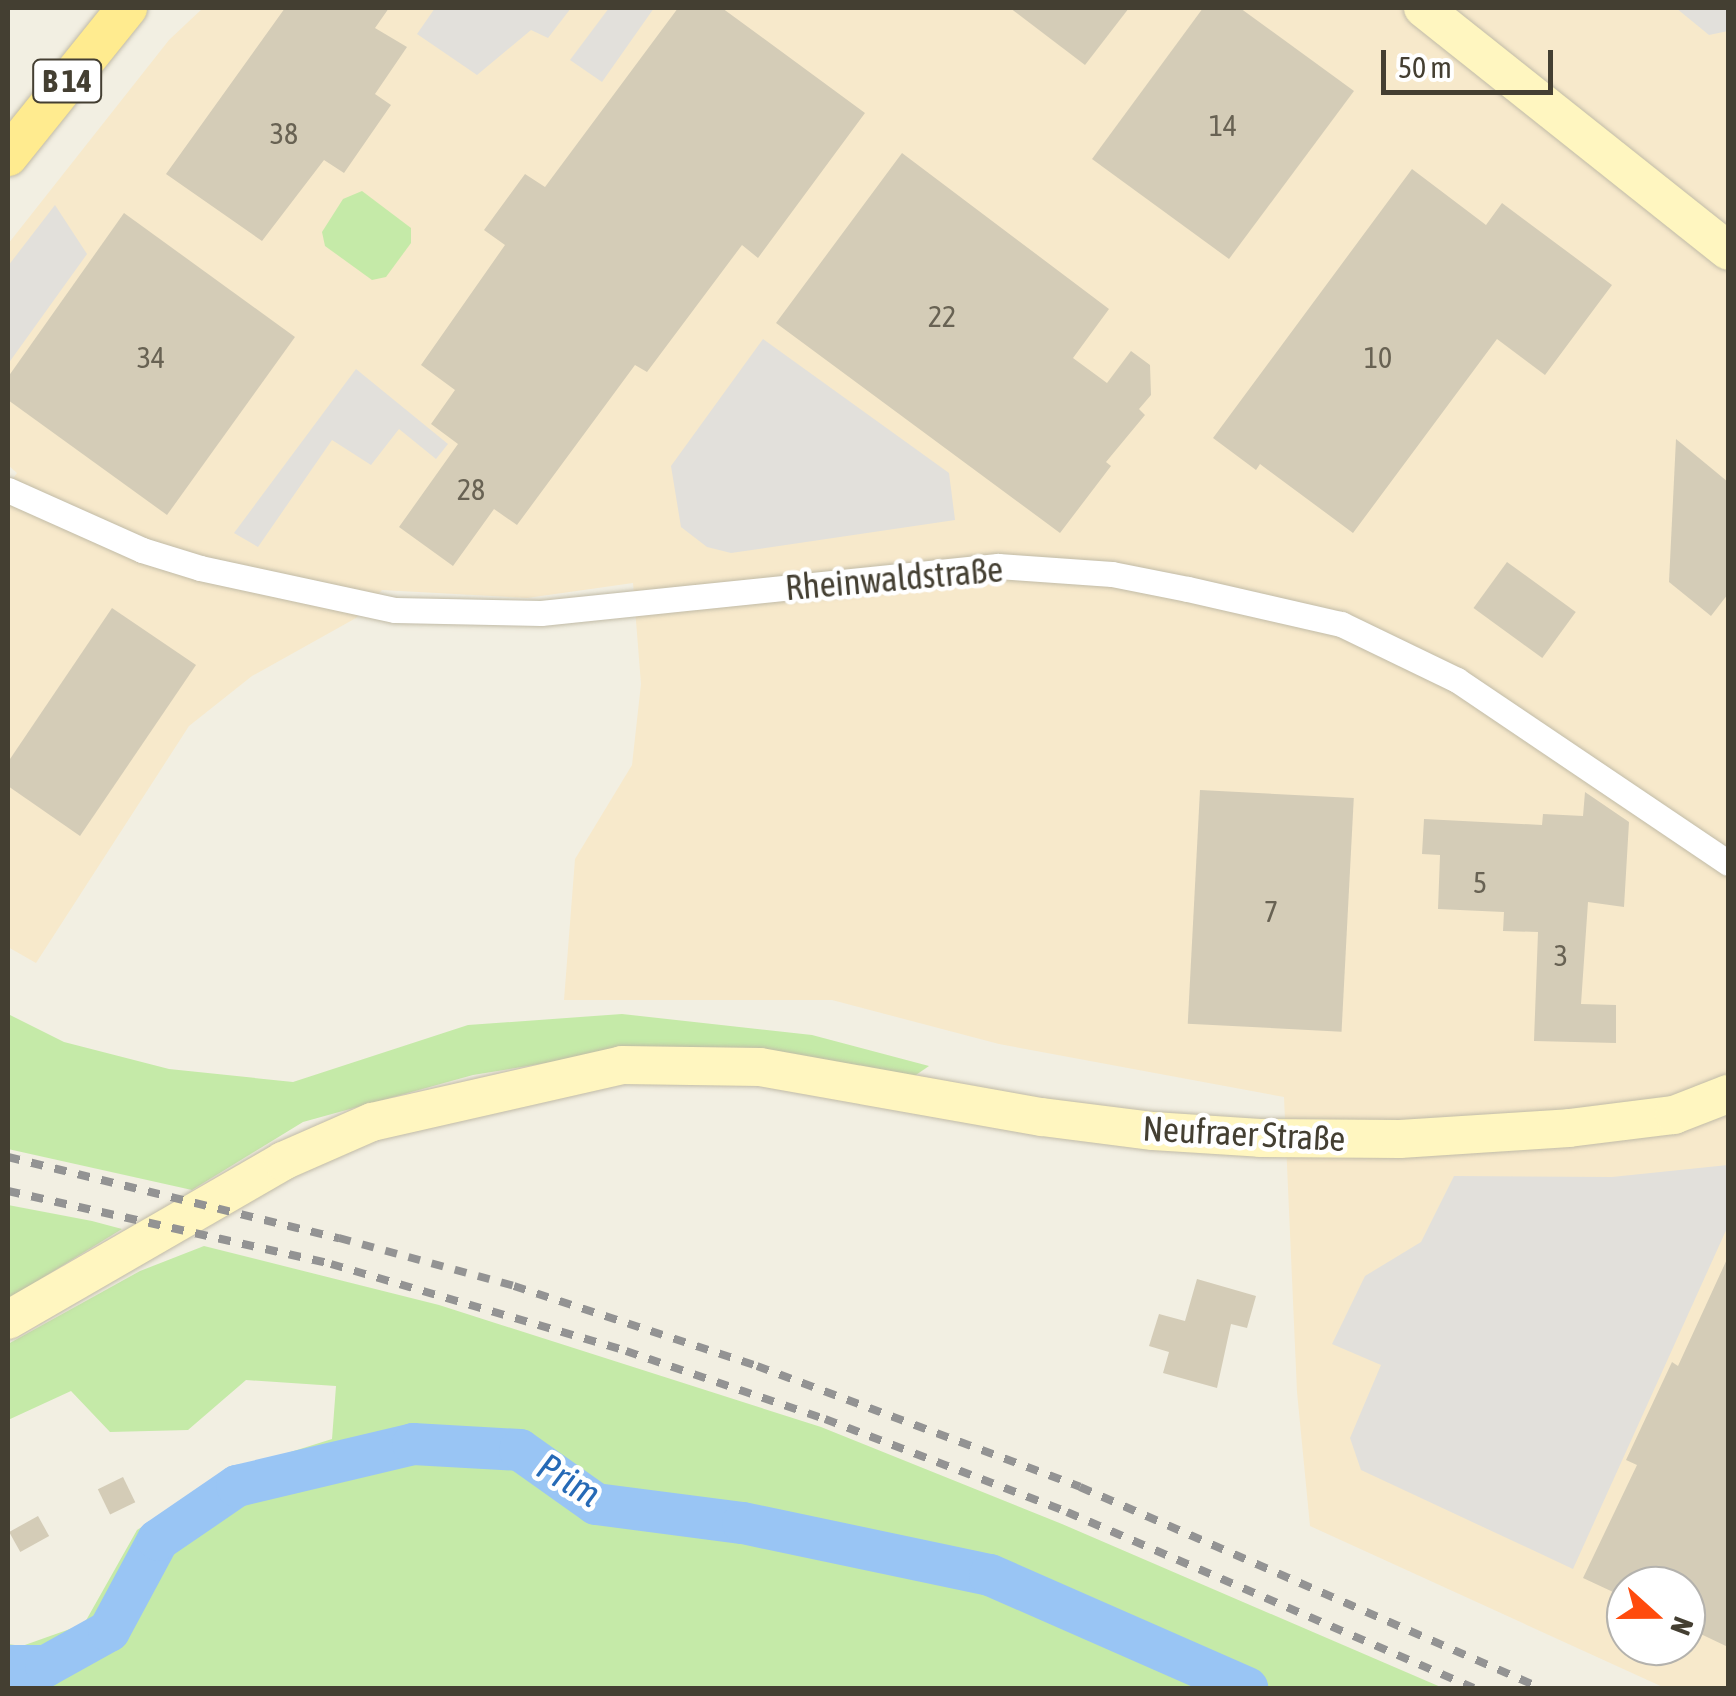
<!DOCTYPE html>
<meta charset="utf-8">
<style>
body{margin:0}
#map{position:relative;width:1736px;height:1696px;overflow:hidden;background:#f2efe2;font-family:"Asap Condensed",sans-serif}
div>[style]{position:absolute}
.commercial>*{inset:0;background:#f7e9cb}
.green>*{inset:0;background:#c5eaa8}
.parking>*{inset:0;background:#e2e0db}
.river>*{height:42px;margin:-21px;padding:0 21px;transform-origin:21px;border-radius:21px;background:#99c5f4}
.building>*{inset:0;background:#d4ccb7;transform-origin:0 0}
.roads{filter:drop-shadow(0 0 2px #c1bba7) drop-shadow(0 0 2px #c1bba7)}
.street>*{height:25px;margin:-12.5px;padding:0 12.5px;transform-origin:12.5px;border-radius:12.5px;background:#fff}
.secondary>*{height:38px;margin:-19px;padding:0 19px;transform-origin:19px;border-radius:19px;background:#fff6c0}
.primary>*{height:40px;margin:-20px;padding:0 20px;transform-origin:20px;border-radius:20px;background:#ffeb8f}
.rail>*{height:8px;margin-top:-4px;transform-origin:0;background:repeating-linear-gradient(90deg,#939393 0 12px,transparent 0 24px)}
span{translate:-50% -50%;white-space:nowrap;text-align:center;line-height:1.15;-webkit-text-stroke:9px #fff;paint-order:stroke}
.number-label{font-size:30px;color:#686253}
.number-label span{-webkit-text-stroke-width:0}
.shield-label span{padding:2px 8px;background:#fff;border:2px solid;border-radius:8px;-webkit-text-stroke-width:0}
.shield-label{font-size:32px;color:#443f32;font-weight:700}
.street-label{font-size:35px;color:#443f32}
.water-label{font-size:38px;color:#266ab6;font-style:italic}
.frame{position:absolute;inset:0;border:10px solid #443f32;pointer-events:none}
.north{position:absolute;left:1606px;top:1566px;width:100px;height:100px;box-sizing:border-box;background:#fff;border:2px solid #b4b2ad;border-radius:50%;rotate:111deg;font-size:28px;font-weight:700;line-height:40px;text-align:center;color:#443f32}
.north::after{content:'';display:block;margin:auto;width:35px;height:45px;background:#ff4b0d;clip-path:polygon(50% 0,100% 100%,50% 72%,0 100%)}
.scale{position:absolute;left:1381px;top:50px;width:172px;height:45px;box-sizing:border-box;border:5px solid #443f32;border-top:0;padding-left:12px;font-size:30px;line-height:35px;white-space:nowrap;color:#443f32;-webkit-text-stroke:8px #fff;paint-order:stroke}
</style>
<div id="map">
<div class="commercial">
<i style="clip-path:polygon(evenodd,203px 8px,1728px 8px,1728px 1688px,1665px 1688px,1310px 1526px,1297px 1392px,1284px 1097px,999px 1044px,832px 1000px,564px 1000px,575px 859px,632px 765px,641px 684px,633px 583px,527px 598px,382px 590px,356px 618px,252px 676px,189px 726px,36px 963px,8px 947px,8px 486px,17px 473px,8px 465px,8px 244px,169px 40px,203px 8px,1626px 1586px,1686px 1586px,1686px 1646px,1626px 1646px,1626px 1586px)"></i>
</div>
<div class="green">
<i style="clip-path:polygon(362px 191px,411px 228px,411px 243px,386px 277px,372px 280px,325px 246px,322px 232px,343px 199px)"></i>
<i style="clip-path:polygon(8px 1014px,64px 1042px,169px 1069px,293px 1082px,468px 1025px,622px 1014px,812px 1035px,929px 1066px,913px 1077px,618px 1051px,473px 1075px,303px 1122px,192px 1190px,8px 1149px)"></i>
<i style="clip-path:polygon(8px 1205px,92px 1221px,122px 1229px,8px 1299px)"></i>
<i style="clip-path:polygon(204px 1246px,439px 1305px,821px 1427px,1062px 1524px,1443px 1688px,8px 1688px,8px 1644px,22px 1646px,84px 1624px,137px 1530px,230px 1471px,332px 1439px,336px 1386px,246px 1380px,188px 1430px,110px 1432px,71px 1391px,8px 1420px,8px 1344px,140px 1271px)"></i>
</div>
<div class="parking">
<i style="clip-path:polygon(435px 8px,571px 8px,548px 38px,531px 30px,477px 75px,417px 34px)"></i>
<i style="clip-path:polygon(609px 8px,654px 8px,602px 82px,570px 60px)"></i>
<i style="clip-path:polygon(1676px 8px,1728px 8px,1728px 31px,1709px 35px)"></i>
<i style="clip-path:polygon(55px 205px,87px 254px,8px 364px,8px 266px)"></i>
<i style="clip-path:polygon(763px 339px,949px 473px,955px 520px,731px 553px,707px 547px,681px 527px,671px 466px)"></i>
<i style="clip-path:polygon(356px 369px,448px 444px,436px 459px,399px 429px,371px 465px,332px 440px,258px 547px,234px 533px)"></i>
<i style="clip-path:polygon(1728px 1165px,1728px 1226px,1573px 1569px,1361px 1470px,1350px 1438px,1381px 1365px,1332px 1344px,1365px 1276px,1421px 1242px,1454px 1176px,1612px 1177px)"></i>
</div>
<div class="river">
<i style="left:8px;top:1666px;width:38px"></i>
<i style="left:46px;top:1666px;width:72px;rotate:-29.1deg"></i>
<i style="left:109px;top:1631px;width:103px;rotate:-61.7deg"></i>
<i style="left:158px;top:1540px;width:96px;rotate:-34.4deg"></i>
<i style="left:237px;top:1486px;width:181px;rotate:-13.4deg"></i>
<i style="left:413px;top:1444px;width:107px;rotate:3.2deg"></i>
<i style="left:520px;top:1450px;width:93px;rotate:35.4deg"></i>
<i style="left:596px;top:1504px;width:148px;rotate:7.4deg"></i>
<i style="left:743px;top:1523px;width:252px;rotate:11.9deg"></i>
<i style="left:990px;top:1575px;width:281px;rotate:23.7deg"></i>
</div>
<div class="building">
<i style="clip-path:polygon(285px 8px,389px 8px,375px 28px,407px 47px,375px 94px,391px 105px,344px 173px,324px 160px,262px 241px,166px 174px)"></i>
<i style="clip-path:polygon(678px 8px,722px 8px,865px 113px,758px 258px,742px 245px,647px 372px,635px 365px,517px 525px,494px 509px,453px 566px,399px 527px,458px 444px,431px 424px,455px 390px,421px 365px,505px 245px,484px 230px,525px 174px,545px 187px)"></i>
<i style="clip-path:polygon(1010px 8px,1129px 8px,1085px 65px)"></i>
<i style="clip-path:polygon(1203px 8px,1240px 8px,1354px 91px,1229px 259px,1092px 159px)"></i>
<i style="clip-path:polygon(902px 153px,1109px 309px,1073px 358px,1107px 383px,1131px 351px,1150px 365px,1151px 395px,1139px 409px,1145px 415px,1106px 462px,1111px 466px,1060px 533px,776px 323px)"></i>
<i style="clip-path:polygon(1412px 169px,1486px 225px,1502px 203px,1612px 285px,1545px 375px,1497px 339px,1353px 533px,1260px 464px,1256px 470px,1213px 438px)"></i>
<i style="clip-path:polygon(124px 213px,295px 337px,167px 515px,8px 400px,8px 377px)"></i>
<i style="clip-path:polygon(1676px 439px,1728px 482px,1728px 594px,1711px 616px,1669px 582px)"></i>
<i style="left:1507px;top:562px;width:85px;height:57px;rotate:36deg"></i>
<i style="clip-path:polygon(112px 608px,196px 665px,80px 836px,8px 786px,8px 762px)"></i>
<i style="left:1200px;top:790px;width:154px;height:234px;rotate:3deg"></i>
<i style="clip-path:polygon(1585px 792px,1629px 822px,1624px 907px,1588px 902px,1581px 1004px,1616px 1005px,1616px 1043px,1534px 1041px,1538px 932px,1503px 931px,1504px 912px,1438px 909px,1440px 855px,1422px 854px,1424px 819px,1542px 825px,1543px 814px,1583px 816px)"></i>
<i style="clip-path:polygon(1728px 1257px,1728px 1647px,1686px 1627px,1686px 1586px,1626px 1586px,1626px 1598px,1583px 1578px,1637px 1465px,1626px 1460px,1672px 1362px,1678px 1366px)"></i>
<i style="clip-path:polygon(1197px 1279px,1256px 1296px,1247px 1328px,1231px 1324px,1217px 1388px,1163px 1373px,1169px 1352px,1149px 1346px,1159px 1314px,1185px 1321px)"></i>
<i style="left:123px;top:1477px;width:28px;height:28px;rotate:64deg"></i>
<i style="left:38px;top:1516px;width:23px;height:33px;rotate:61deg"></i>
</div>
<div class="roads">
<div class="street">
<i style="left:8px;top:490px;width:147px;rotate:24.1deg"></i>
<i style="left:142px;top:550px;width:61px;rotate:17.2deg"></i>
<i style="left:200px;top:568px;width:199px;rotate:12.2deg"></i>
<i style="left:395px;top:610px;width:146px;rotate:1.2deg"></i>
<i style="left:541px;top:613px;width:459px;rotate:-5.9deg"></i>
<i style="left:998px;top:566px;width:114px;rotate:4deg"></i>
<i style="left:1112px;top:574px;width:77px;rotate:11.2deg"></i>
<i style="left:1188px;top:589px;width:157px;rotate:12.9deg"></i>
<i style="left:1341px;top:624px;width:129px;rotate:25.8deg"></i>
<i style="left:1457px;top:680px;width:327px;rotate:34deg"></i>
</div>
<div class="secondary">
<i style="left:1423px;top:8px;width:390px;rotate:38.5deg"></i>
<i style="left:8px;top:1320px;width:318px;rotate:-30deg"></i>
<i style="left:283px;top:1161px;width:97px;rotate:-23.7deg"></i>
<i style="left:372px;top:1122px;width:256px;rotate:-12.8deg"></i>
<i style="left:622px;top:1065px;width:138px;rotate:0.8deg"></i>
<i style="left:760px;top:1067px;width:286px;rotate:10.1deg"></i>
<i style="left:1042px;top:1117px;width:112px;rotate:7.2deg"></i>
<i style="left:1153px;top:1131px;width:107px;rotate:3.7deg"></i>
<i style="left:1260px;top:1138px;width:140px;rotate:0.4deg"></i>
<i style="left:1400px;top:1139px;width:169px;rotate:-3.7deg"></i>
<i style="left:1569px;top:1128px;width:106px;rotate:-7.1deg"></i>
<i style="left:1674px;top:1115px;width:58px;rotate:-21.3deg"></i>
</div>
<div class="primary">
<i style="left:8px;top:156px;width:190px;rotate:-51.2deg"></i>
</div>
</div>
<div class="rail">
<i style="left:8px;top:1157px;width:341px;rotate:13.8deg"></i>
<i style="left:339px;top:1238px;width:181px;rotate:15.3deg"></i>
<i style="left:514px;top:1286px;width:256px;rotate:18.2deg"></i>
<i style="left:757px;top:1366px;width:345px;rotate:20.5deg"></i>
<i style="left:1080px;top:1487px;width:503px;rotate:23.56deg"></i>
<i style="left:8px;top:1191px;width:331px;rotate:12.7deg"></i>
<i style="left:331px;top:1264px;width:308px;rotate:16.4deg"></i>
<i style="left:626px;top:1351px;width:210px;rotate:18.9deg"></i>
<i style="left:825px;top:1419px;width:259px;rotate:21deg"></i>
<i style="left:1067px;top:1512px;width:443px;rotate:23.4deg"></i>
</div>
<div class="number-label">
<span style="left:1223px;top:125px">14</span>
<span style="left:284px;top:133px">38</span>
<span style="left:942px;top:316px">22</span>
<span style="left:151px;top:357px">34</span>
<span style="left:1378px;top:357px">10</span>
<span style="left:471px;top:489px">28</span>
<span style="left:1480px;top:882px">5</span>
<span style="left:1271px;top:911px">7</span>
<span style="left:1561px;top:955px">3</span>
</div>
<div class="shield-label">
<span style="left:67px;top:81px">B 14</span>
</div>
<div class="street-label">
<span style="left:894px;top:578px;rotate:-5deg">Rheinwaldstraße</span>
<span style="left:1244px;top:1133px;rotate:3deg">Neufraer Straße</span>
</div>
<div class="water-label">
<span style="left:569px;top:1480px;rotate:31deg">Prim</span>
</div>
<div class="frame"></div>
<div class="north">N</div>
<div class="scale">50 m</div>
</div>
